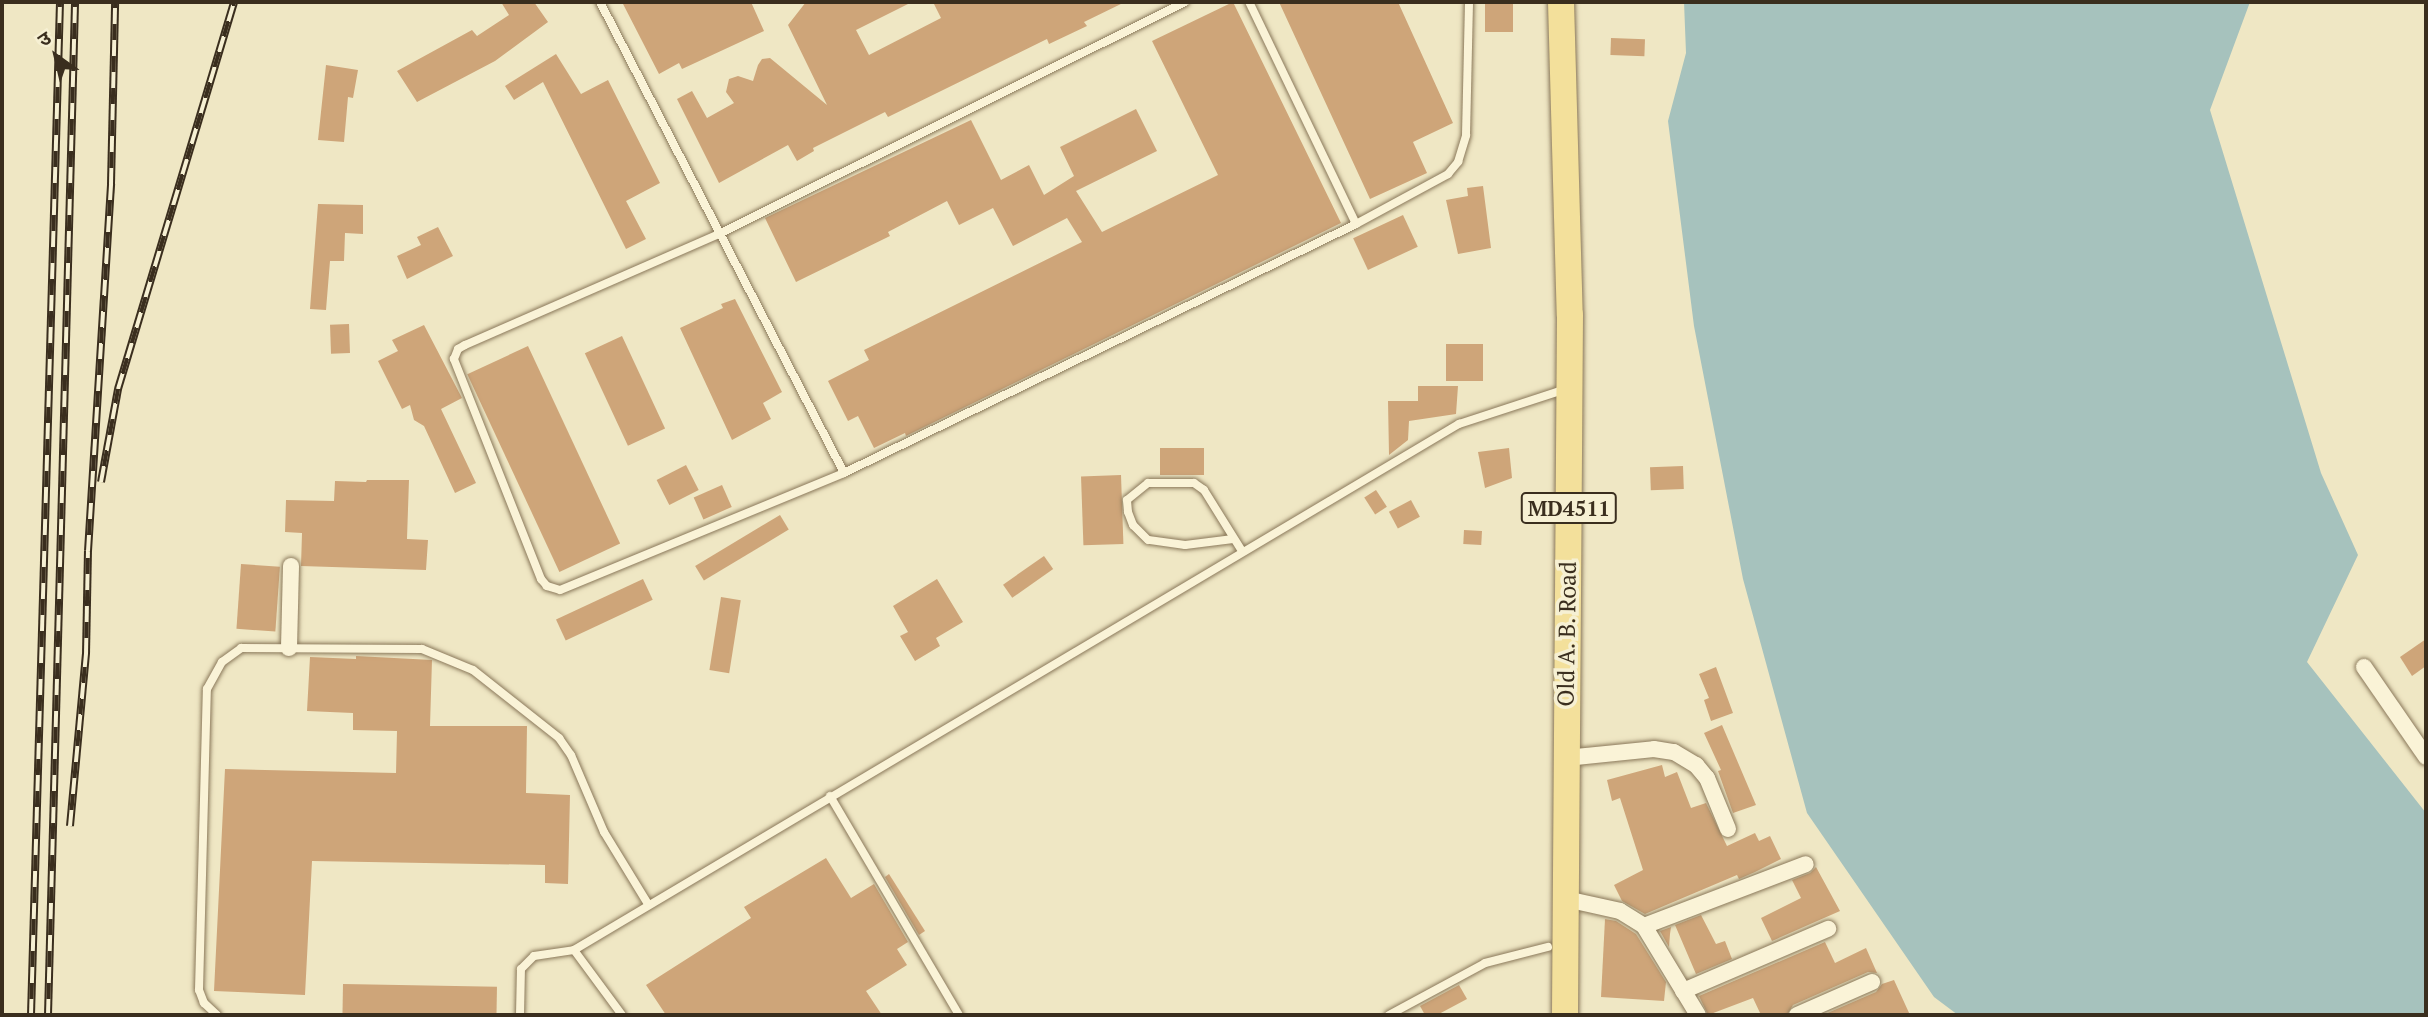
<!DOCTYPE html>
<meta charset="utf-8">
<style>
body{margin:0}
#map{position:relative;width:2428px;height:1017px;overflow:hidden;background:#efe7c4;font-family:"PT Serif","Noto Sans Devanagari",serif}
div>[style]{position:absolute}
.water>*{inset:0;background:#a6c2bd}
.building>*{inset:0;background:#cea579;transform-origin:0 0}
.roads{filter:drop-shadow(0 0 2px #8a785a) drop-shadow(0 0 2px #8a785a)}
.lane>*{height:8px;margin:-4px;padding:0 4px;transform-origin:4px;border-radius:4px;background:#faf3d7}
.street>*{height:16px;margin:-8px;padding:0 8px;transform-origin:8px;border-radius:8px;background:#faf3d7}
.primary>*{height:26px;margin:-13px;padding:0 13px;transform-origin:13px;border-radius:13px;background:#f3e09b}
.rail>*{height:8px;margin-top:-4px;transform-origin:0;background:repeating-linear-gradient(90deg,#f6f0d3 0 16px,#3a2e1e 0 32px);box-sizing:border-box;border-block:2px solid #3a2e1e}
span{translate:-50% -50%;white-space:nowrap;text-align:center;line-height:1.15;-webkit-text-stroke:7px #f6f0d3;paint-order:stroke}
.shield-label span{padding:2px 5px;background:#f6f0d3;border:2px solid;border-radius:5px;-webkit-text-stroke-width:0}
.shield-label{font-size:21px;color:#3a2e1e;font-weight:700}
.street-label{font-size:23px;color:#3a2e1e}
.frame{position:absolute;inset:0;border:4px solid #3a2e1e;pointer-events:none}
.north{position:absolute;left:21px;top:21px;width:70px;height:70px;-webkit-text-stroke:5px #f6f0d3;paint-order:stroke;rotate:326deg;font-size:19px;font-weight:700;line-height:28px;text-align:center;color:#3a2e1e}
.north::after{content:'';display:block;margin:auto;width:24px;height:32px;background:#3a2e1e;clip-path:polygon(50% 0,100% 100%,50% 72%,0 100%)}
</style>
<div id="map">
<div class="water">
<i style="clip-path:polygon(1684px 2px,2250px 2px,2210px 110px,2321px 473px,2358px 555px,2307px 662px,2426px 813px,2426px 1015px,1958px 1015px,1934px 997px,1807px 813px,1743px 579px,1694px 326px,1668px 121px,1686px 53px)"></i>
</div>
<div class="building">
<i style="clip-path:polygon(501px 2px,534px 2px,548px 22px,495px 61px,417px 102px,397px 71px,472px 30px,477px 36px,509px 15px)"></i>
<i style="clip-path:polygon(622px 2px,751px 2px,764px 31px,682px 69px,679px 63px,659px 74px)"></i>
<i style="clip-path:polygon(806px 2px,912px 2px,856px 30px,869px 55px,941px 18px,933px 2px,1125px 2px,1084px 22px,1087px 26px,1049px 44px,1047px 39px,888px 117px,885px 112px,813px 148px,814px 151px,797px 161px,788px 145px,719px 183px,677px 99px,692px 91px,707px 118px,734px 103px,726px 92px,729px 79px,738px 76px,753px 81px,758px 65px,762px 59px,770px 58px,827px 105px,788px 25px)"></i>
<i style="clip-path:polygon(1233px 2px,1341px 223px,906px 436px,905px 433px,874px 448px,858px 416px,848px 421px,828px 381px,869px 360px,864px 350px,1082px 242px,1067px 218px,1013px 246px,993px 208px,959px 225px,947px 201px,888px 232px,890px 236px,796px 282px,765px 218px,971px 120px,1001px 180px,1029px 165px,1044px 195px,1074px 176px,1060px 147px,1136px 109px,1157px 151px,1076px 191px,1102px 232px,1218px 175px,1152px 41px)"></i>
<i style="clip-path:polygon(1279px 2px,1398px 2px,1453px 123px,1413px 142px,1427px 173px,1370px 199px)"></i>
<i style="left:1485px;top:2px;width:28px;height:30px"></i>
<i style="left:1611px;top:38px;width:34px;height:17px;rotate:2deg"></i>
<i style="clip-path:polygon(556px 54px,581px 94px,608px 80px,660px 183px,626px 201px,646px 239px,626px 249px,543px 82px,514px 100px,505px 86px)"></i>
<i style="clip-path:polygon(326px 65px,358px 70px,353px 98px,348px 97px,344px 142px,318px 140px)"></i>
<i style="clip-path:polygon(1483px 186px,1491px 248px,1458px 254px,1446px 200px,1468px 196px,1467px 188px)"></i>
<i style="clip-path:polygon(318px 204px,363px 205px,363px 234px,345px 233px,344px 261px,330px 261px,326px 310px,310px 309px)"></i>
<i style="left:1403px;top:215px;width:35px;height:55px;rotate:65deg"></i>
<i style="clip-path:polygon(438px 227px,453px 256px,407px 279px,397px 256px,421px 245px,417px 237px)"></i>
<i style="clip-path:polygon(735px 299px,782px 392px,763px 403px,771px 419px,732px 440px,680px 328px,723px 308px,721px 304px)"></i>
<i style="left:349px;top:324px;width:29px;height:19px;rotate:88deg"></i>
<i style="clip-path:polygon(424px 325px,462px 398px,441px 409px,476px 483px,455px 493px,424px 426px,414px 420px,410px 405px,402px 409px,378px 361px,398px 351px,392px 340px)"></i>
<i style="left:622px;top:336px;width:102px;height:41px;rotate:65deg"></i>
<i style="left:1446px;top:344px;width:37px;height:37px"></i>
<i style="left:528px;top:346px;width:218px;height:67px;rotate:65deg"></i>
<i style="clip-path:polygon(1418px 386px,1458px 386px,1456px 414px,1409px 421px,1408px 440px,1389px 455px,1388px 401px,1418px 401px)"></i>
<i style="left:1160px;top:448px;width:44px;height:27px"></i>
<i style="clip-path:polygon(1509px 448px,1512px 478px,1485px 488px,1478px 452px)"></i>
<i style="left:686px;top:465px;width:28px;height:33px;rotate:63deg"></i>
<i style="left:1683px;top:466px;width:23px;height:33px;rotate:88deg"></i>
<i style="left:1121px;top:475px;width:69px;height:40px;rotate:88deg"></i>
<i style="clip-path:polygon(367px 480px,409px 480px,407px 539px,428px 540px,426px 570px,301px 566px,302px 533px,285px 532px,286px 500px,334px 501px,335px 481px,366px 482px)"></i>
<i style="left:722px;top:485px;width:24px;height:31px;rotate:66deg"></i>
<i style="left:1376px;top:490px;width:20px;height:14px;rotate:57deg"></i>
<i style="left:1411px;top:500px;width:19px;height:25px;rotate:62deg"></i>
<i style="left:780px;top:515px;width:17px;height:99px;rotate:59deg"></i>
<i style="left:1464px;top:530px;width:18px;height:14px;rotate:3deg"></i>
<i style="left:1044px;top:556px;width:16px;height:50px;rotate:55deg"></i>
<i style="left:241px;top:564px;width:39px;height:65px;rotate:4deg"></i>
<i style="left:643px;top:579px;width:23px;height:96px;rotate:65deg"></i>
<i style="clip-path:polygon(937px 579px,963px 622px,936px 638px,940px 646px,915px 661px,900px 636px,908px 632px,893px 606px)"></i>
<i style="left:721px;top:597px;width:20px;height:74px;rotate:9deg"></i>
<i style="clip-path:polygon(2426px 639px,2426px 666px,2412px 676px,2400px 657px)"></i>
<i style="clip-path:polygon(356px 656px,432px 660px,430px 726px,527px 726px,526px 793px,570px 795px,568px 884px,545px 883px,545px 865px,312px 861px,305px 995px,214px 991px,225px 769px,396px 773px,397px 731px,353px 730px,353px 713px,307px 711px,310px 657px,356px 659px)"></i>
<i style="clip-path:polygon(1716px 667px,1733px 713px,1711px 721px,1704px 700px,1709px 698px,1699px 674px)"></i>
<i style="clip-path:polygon(1722px 725px,1756px 805px,1733px 813px,1718px 771px,1721px 770px,1704px 733px)"></i>
<i style="clip-path:polygon(1662px 765px,1665px 777px,1677px 772px,1691px 808px,1706px 803px,1727px 846px,1755px 833px,1759px 841px,1770px 836px,1781px 859px,1755px 872px,1739px 879px,1737px 875px,1645px 914px,1622px 901px,1614px 885px,1643px 870px,1620px 798px,1612px 801px,1607px 780px)"></i>
<i style="clip-path:polygon(826px 858px,851px 898px,874px 884px,908px 942px,897px 949px,907px 965px,866px 991px,882px 1015px,666px 1015px,646px 985px,751px 918px,744px 907px)"></i>
<i style="clip-path:polygon(1816px 867px,1840px 911px,1772px 941px,1761px 918px,1801px 898px,1792px 880px,1810px 873px)"></i>
<i style="clip-path:polygon(889px 874px,925px 931px,919px 935px,885px 877px)"></i>
<i style="clip-path:polygon(1701px 915px,1716px 944px,1725px 941px,1732px 959px,1696px 974px,1675px 925px)"></i>
<i style="clip-path:polygon(1605px 919px,1616px 921px,1636px 934px,1666px 982px,1664px 1001px,1601px 997px)"></i>
<i style="clip-path:polygon(1671px 927px,1670px 934px,1669px 947px,1660px 931px)"></i>
<i style="clip-path:polygon(1825px 942px,1835px 963px,1866px 948px,1877px 973px,1868px 972px,1793px 1005px,1787px 1015px,1761px 1015px,1753px 998px,1708px 1015px,1699px 996px)"></i>
<i style="clip-path:polygon(1894px 980px,1910px 1015px,1823px 1015px,1876px 992px,1882px 984px)"></i>
<i style="left:343px;top:984px;width:154px;height:31px;rotate:1deg"></i>
<i style="clip-path:polygon(1459px 985px,1467px 999px,1437px 1015px,1425px 1015px,1420px 1006px)"></i>
</div>
<div class="roads">
<div class="lane">
<i style="left:600px;top:2px;width:530px;rotate:62.61deg"></i>
<i style="left:844px;top:473px;width:569px;rotate:-25.93deg"></i>
<i style="left:1356px;top:224px;width:246px;rotate:-115.7deg"></i>
<i style="left:1356px;top:224px;width:105px;rotate:-28.5deg"></i>
<i style="left:1448px;top:174px;width:16px;rotate:-50deg"></i>
<i style="left:1458px;top:162px;width:28px;rotate:-73deg"></i>
<i style="left:1466px;top:135px;width:133px;rotate:-88.7deg"></i>
<i style="left:844px;top:473px;width:307px;rotate:157.6deg"></i>
<i style="left:560px;top:590px;width:14px;rotate:-163deg"></i>
<i style="left:547px;top:586px;width:9px;rotate:-131deg"></i>
<i style="left:541px;top:579px;width:237px;rotate:-111.6deg"></i>
<i style="left:454px;top:359px;width:11px;rotate:-68deg"></i>
<i style="left:458px;top:349px;width:8px;rotate:-30deg"></i>
<i style="left:465px;top:345px;width:279px;rotate:-23.6deg"></i>
<i style="left:721px;top:233px;width:518px;rotate:-26.47deg"></i>
<i style="left:1233px;top:539px;width:48px;rotate:172.9deg"></i>
<i style="left:1185px;top:545px;width:37px;rotate:-172deg"></i>
<i style="left:1148px;top:540px;width:21px;rotate:-135deg"></i>
<i style="left:1133px;top:525px;width:14px;rotate:-111deg"></i>
<i style="left:1128px;top:512px;width:12px;rotate:-95deg"></i>
<i style="left:1127px;top:500px;width:27px;rotate:-39deg"></i>
<i style="left:1148px;top:483px;width:46px"></i>
<i style="left:1194px;top:483px;width:12px;rotate:35deg"></i>
<i style="left:1204px;top:490px;width:72px;rotate:58.1deg"></i>
<i style="left:830px;top:796px;width:254px;rotate:59.5deg"></i>
<i style="left:574px;top:950px;width:81px;rotate:53.6deg"></i>
<i style="left:217px;top:1015px;width:18px;rotate:-137deg"></i>
<i style="left:204px;top:1003px;width:14px;rotate:-111deg"></i>
<i style="left:199px;top:990px;width:301px;rotate:-88.5deg"></i>
<i style="left:207px;top:689px;width:31px;rotate:-61deg"></i>
<i style="left:222px;top:662px;width:24px;rotate:-36deg"></i>
<i style="left:241px;top:648px;width:181px;rotate:0.3deg"></i>
<i style="left:422px;top:649px;width:55px;rotate:22.4deg"></i>
<i style="left:473px;top:670px;width:110px;rotate:38.3deg"></i>
<i style="left:559px;top:738px;width:21px;rotate:55deg"></i>
<i style="left:571px;top:755px;width:84px;rotate:66.8deg"></i>
<i style="left:604px;top:832px;width:84px;rotate:58.6deg"></i>
<i style="left:520px;top:1015px;width:46px;rotate:-88.8deg"></i>
<i style="left:521px;top:969px;width:18px;rotate:-45deg"></i>
<i style="left:534px;top:956px;width:40px;rotate:-8.5deg"></i>
<i style="left:574px;top:950px;width:1030px;rotate:-30.73deg"></i>
<i style="left:1459px;top:424px;width:113px;rotate:-18.1deg"></i>
<i style="left:1389px;top:1015px;width:109px;rotate:-28.4deg"></i>
<i style="left:1485px;top:963px;width:65px;rotate:-14.3deg"></i>
</div>
<div class="street">
<i style="left:289px;top:648px;width:82px;rotate:-88.6deg"></i>
<i style="left:2364px;top:667px;width:109px;rotate:55.4deg"></i>
<i style="left:1566px;top:758px;width:88px;rotate:-5.8deg"></i>
<i style="left:1654px;top:749px;width:20px;rotate:9deg"></i>
<i style="left:1674px;top:752px;width:26px;rotate:31deg"></i>
<i style="left:1696px;top:765px;width:17px;rotate:50deg"></i>
<i style="left:1707px;top:778px;width:55px;rotate:67.6deg"></i>
<i style="left:1566px;top:899px;width:55px;rotate:12.5deg"></i>
<i style="left:1620px;top:911px;width:28px;rotate:32deg"></i>
<i style="left:1644px;top:926px;width:104px;rotate:58.8deg"></i>
<i style="left:1644px;top:926px;width:173px;rotate:-20.9deg"></i>
<i style="left:1683px;top:991px;width:158px;rotate:-23.2deg"></i>
<i style="left:1797px;top:1015px;width:82px;rotate:-23.7deg"></i>
</div>
<div class="primary">
<i style="left:1561px;top:2px;width:313px;rotate:88.4deg"></i>
<i style="left:1570px;top:315px;width:700px;rotate:90.41deg"></i>
</div>
</div>
<div class="rail">
<i style="left:101px;top:482px;width:95px;rotate:-79.6deg"></i>
<i style="left:118px;top:389px;width:404px;rotate:-73.3deg"></i>
<i style="left:70px;top:826px;width:173px;rotate:-84.7deg"></i>
<i style="left:86px;top:654px;width:103px;rotate:-88.9deg"></i>
<i style="left:88px;top:551px;width:368px;rotate:-86.4deg"></i>
<i style="left:111px;top:184px;width:182px;rotate:-88.7deg"></i>
<i style="left:31px;top:1015px;width:1013px;rotate:-88.36deg"></i>
<i style="left:48px;top:1015px;width:1013px;rotate:-88.47deg"></i>
</div>
<div class="shield-label">
<span style="left:1569px;top:508px">MD4511</span>
</div>
<div class="street-label">
<span style="left:1567px;top:634px;rotate:-89deg">Old A. B. Road</span>
</div>
<div class="frame"></div>
<div class="north">उ</div>
</div>
